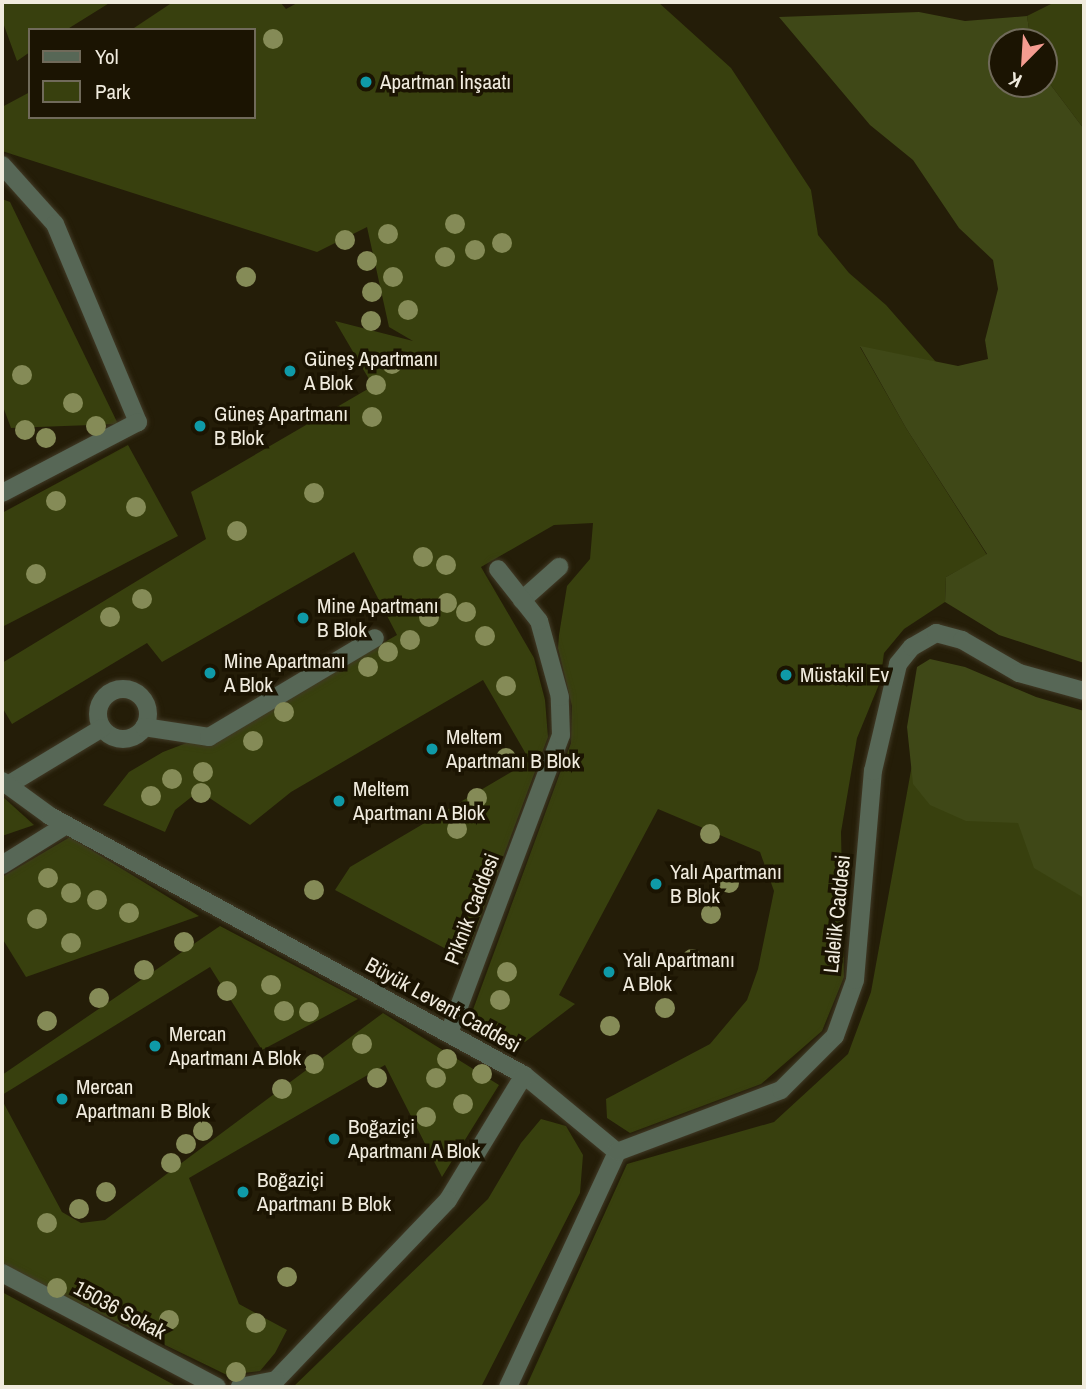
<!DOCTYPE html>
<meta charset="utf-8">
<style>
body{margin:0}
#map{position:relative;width:1086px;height:1389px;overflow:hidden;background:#241d08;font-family:"Archivo Narrow",sans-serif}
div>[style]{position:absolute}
.green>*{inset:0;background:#38400e}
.forest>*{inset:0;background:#3f4817}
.roads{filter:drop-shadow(0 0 2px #413a26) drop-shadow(0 0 2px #413a26)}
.service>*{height:18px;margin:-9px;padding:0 9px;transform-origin:9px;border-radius:9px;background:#576756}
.service>.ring{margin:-9px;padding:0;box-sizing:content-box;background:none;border:18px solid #576756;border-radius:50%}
.minor>*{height:18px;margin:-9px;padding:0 9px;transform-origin:9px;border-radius:9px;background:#576756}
.trees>*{width:20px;height:20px;margin:-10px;border-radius:50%;background:#858b57}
.dots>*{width:19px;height:19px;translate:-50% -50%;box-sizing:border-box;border:4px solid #1b1402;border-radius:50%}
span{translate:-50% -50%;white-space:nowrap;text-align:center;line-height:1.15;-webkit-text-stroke:7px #1b1402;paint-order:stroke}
.poi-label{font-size:21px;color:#f0ebde}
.left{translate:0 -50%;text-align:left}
.street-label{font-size:21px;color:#f0ebde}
.frame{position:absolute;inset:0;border:4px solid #f0ebde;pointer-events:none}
.legend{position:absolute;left:28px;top:28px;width:228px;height:91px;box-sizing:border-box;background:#1b1402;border:2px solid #706a5a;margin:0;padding:9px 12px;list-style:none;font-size:21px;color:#f0ebde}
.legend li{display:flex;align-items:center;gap:14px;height:35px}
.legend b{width:35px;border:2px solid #706a5a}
.north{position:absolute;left:988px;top:28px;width:70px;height:70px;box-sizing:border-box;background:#1b1402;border:2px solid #706a5a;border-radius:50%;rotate:204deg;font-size:19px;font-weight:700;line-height:28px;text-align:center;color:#f0ebde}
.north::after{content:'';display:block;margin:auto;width:24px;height:32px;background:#f59c90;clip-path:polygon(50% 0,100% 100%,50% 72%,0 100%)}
</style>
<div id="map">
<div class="green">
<i style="clip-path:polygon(2px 2px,111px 2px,66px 30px,30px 30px,30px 52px,17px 61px,2px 20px)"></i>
<i style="clip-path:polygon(173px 2px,280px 2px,286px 9px,299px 2px,658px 2px,731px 68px,811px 190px,818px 235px,849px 273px,886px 305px,936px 362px,860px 347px,906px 428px,987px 555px,946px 577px,945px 602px,904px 629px,884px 653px,880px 682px,857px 738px,841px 832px,844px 977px,822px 1031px,761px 1084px,630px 1133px,607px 1118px,606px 1099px,710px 1044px,747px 1000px,758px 969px,774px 891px,760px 852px,658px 809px,559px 995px,575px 1004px,525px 1042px,471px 1015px,571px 743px,572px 706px,558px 648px,559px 635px,567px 586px,590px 559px,593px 523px,554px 525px,481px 567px,534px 658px,545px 700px,548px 737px,465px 959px,335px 890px,350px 867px,530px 761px,483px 680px,291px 792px,250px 825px,199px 791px,175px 810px,165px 832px,103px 805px,129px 772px,163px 752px,197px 739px,210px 741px,397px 635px,354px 552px,162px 662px,147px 643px,12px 724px,2px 707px,2px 663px,206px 539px,191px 492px,373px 386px,335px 321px,413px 341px,389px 327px,367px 227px,317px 252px,2px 151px,2px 107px,30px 92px,30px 117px,254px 117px,254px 30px,131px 30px)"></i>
<i style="clip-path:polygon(1055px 2px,1084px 2px,1084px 129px,1044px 76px,1044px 42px,1031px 42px,1027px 16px)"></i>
<i style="clip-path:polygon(2px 199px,10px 202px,118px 424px,11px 428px,2px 404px)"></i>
<i style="clip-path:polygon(128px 445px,178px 536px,2px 627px,2px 513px)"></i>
<i style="clip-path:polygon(925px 693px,1084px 730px,1084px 1387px,526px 1387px,627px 1164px,774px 1122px,848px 1054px,871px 992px)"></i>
<i style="clip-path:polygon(2px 796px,34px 825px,2px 836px)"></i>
<i style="clip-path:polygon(70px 837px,199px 916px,26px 977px,2px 938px,2px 877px)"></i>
<i style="clip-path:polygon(220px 926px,358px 999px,262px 1050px,210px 967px,2px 1095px,2px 1075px)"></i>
<i style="clip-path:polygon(383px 1013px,499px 1085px,442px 1177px,385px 1065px,189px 1178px,239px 1304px,287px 1330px,275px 1353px,260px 1371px,227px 1375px,2px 1266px,2px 1100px,62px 1212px,81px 1223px,105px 1220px)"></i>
<i style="clip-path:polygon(541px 1119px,566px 1126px,583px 1155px,580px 1193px,481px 1387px,293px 1387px,488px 1199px,521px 1143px)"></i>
<i style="clip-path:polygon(2px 1292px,178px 1387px,2px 1387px)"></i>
</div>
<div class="forest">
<i style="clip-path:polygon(919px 12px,965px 21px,1027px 16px,1031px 42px,1002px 42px,1002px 84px,1044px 84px,1044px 76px,1084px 129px,1084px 663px,999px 635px,945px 602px,946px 577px,987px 554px,906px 428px,860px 346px,958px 366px,988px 359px,985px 340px,998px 289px,993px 260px,959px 228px,913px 160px,870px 125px,779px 17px)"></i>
<i style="clip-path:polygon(930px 659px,965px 667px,1036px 697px,1084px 711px,1084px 898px,1034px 868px,1018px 823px,966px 821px,930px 805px,913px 784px,907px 727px,917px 667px)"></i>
</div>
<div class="roads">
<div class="service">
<i style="left:2px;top:165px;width:79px;rotate:48.1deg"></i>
<i style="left:55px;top:224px;width:215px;rotate:67.3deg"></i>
<i style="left:138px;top:422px;width:153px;rotate:152.4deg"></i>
<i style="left:522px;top:600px;width:50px;rotate:-41.7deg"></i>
<i class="ring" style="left:98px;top:689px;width:32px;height:32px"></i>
<i style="left:144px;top:727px;width:66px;rotate:8.7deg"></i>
<i style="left:209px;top:737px;width:193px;rotate:-30.8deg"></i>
<i style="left:8px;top:785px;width:110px;rotate:-31.2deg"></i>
<i style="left:2px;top:865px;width:75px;rotate:-32deg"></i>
<i style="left:449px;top:1033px;width:318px;rotate:-69.4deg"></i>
<i style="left:561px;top:735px;width:38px;rotate:-92deg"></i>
<i style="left:560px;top:697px;width:79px;rotate:-105.4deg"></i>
<i style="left:539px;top:621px;width:66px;rotate:-128.3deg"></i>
<i style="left:524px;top:1075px;width:121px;rotate:39.6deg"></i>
<i style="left:508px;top:1387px;width:259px;rotate:-65.1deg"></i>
<i style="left:617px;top:1152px;width:175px;rotate:-20.7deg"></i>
<i style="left:781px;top:1090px;width:76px;rotate:-45deg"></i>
<i style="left:835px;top:1036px;width:59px;rotate:-70.3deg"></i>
<i style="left:855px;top:980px;width:210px;rotate:-85.1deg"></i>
<i style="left:873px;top:771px;width:110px;rotate:-76.8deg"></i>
<i style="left:898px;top:664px;width:22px;rotate:-51deg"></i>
<i style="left:912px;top:647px;width:28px;rotate:-30deg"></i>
<i style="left:936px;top:633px;width:27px;rotate:15deg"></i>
<i style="left:962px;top:640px;width:66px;rotate:30.1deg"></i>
<i style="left:1019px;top:673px;width:67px;rotate:15.5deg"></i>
</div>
<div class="minor">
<i style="left:2px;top:781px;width:59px;rotate:36.1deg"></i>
<i style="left:50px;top:816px;width:540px;rotate:28.65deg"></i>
<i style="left:524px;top:1075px;width:146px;rotate:121.3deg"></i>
<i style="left:448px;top:1200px;width:249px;rotate:133.7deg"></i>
<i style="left:276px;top:1380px;width:37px;rotate:169deg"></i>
<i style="left:2px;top:1273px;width:243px;rotate:27.9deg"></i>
</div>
</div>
<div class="trees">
<i style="left:273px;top:39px"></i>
<i style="left:455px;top:224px"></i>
<i style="left:388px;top:234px"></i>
<i style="left:345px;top:240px"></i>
<i style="left:502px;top:243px"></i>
<i style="left:475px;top:250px"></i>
<i style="left:445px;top:257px"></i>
<i style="left:367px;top:261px"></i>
<i style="left:246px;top:277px"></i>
<i style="left:393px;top:277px"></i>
<i style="left:372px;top:292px"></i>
<i style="left:408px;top:310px"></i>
<i style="left:371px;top:321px"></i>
<i style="left:392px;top:364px"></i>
<i style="left:22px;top:375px"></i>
<i style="left:376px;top:385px"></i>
<i style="left:73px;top:403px"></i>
<i style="left:372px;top:417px"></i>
<i style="left:96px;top:426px"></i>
<i style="left:25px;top:430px"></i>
<i style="left:46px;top:438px"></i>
<i style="left:314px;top:493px"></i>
<i style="left:56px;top:501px"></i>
<i style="left:136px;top:507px"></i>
<i style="left:237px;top:531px"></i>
<i style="left:423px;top:557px"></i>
<i style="left:446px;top:565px"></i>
<i style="left:36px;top:574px"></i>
<i style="left:142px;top:599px"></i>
<i style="left:447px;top:603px"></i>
<i style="left:466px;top:612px"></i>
<i style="left:110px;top:617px"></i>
<i style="left:429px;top:617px"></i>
<i style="left:485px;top:636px"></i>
<i style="left:410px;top:640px"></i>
<i style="left:388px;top:652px"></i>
<i style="left:368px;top:667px"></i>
<i style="left:506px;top:686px"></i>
<i style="left:284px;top:712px"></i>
<i style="left:253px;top:741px"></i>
<i style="left:506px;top:758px"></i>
<i style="left:203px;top:772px"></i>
<i style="left:172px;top:779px"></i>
<i style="left:201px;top:793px"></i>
<i style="left:151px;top:796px"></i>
<i style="left:477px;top:798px"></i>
<i style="left:457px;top:829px"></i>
<i style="left:710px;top:834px"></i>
<i style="left:48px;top:878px"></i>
<i style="left:729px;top:883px"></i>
<i style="left:314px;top:890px"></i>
<i style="left:71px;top:893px"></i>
<i style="left:97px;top:900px"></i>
<i style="left:129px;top:913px"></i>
<i style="left:711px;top:914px"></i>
<i style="left:37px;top:919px"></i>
<i style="left:184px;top:942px"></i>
<i style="left:71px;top:943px"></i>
<i style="left:692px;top:959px"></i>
<i style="left:144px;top:970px"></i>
<i style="left:507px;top:972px"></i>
<i style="left:271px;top:985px"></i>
<i style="left:227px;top:991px"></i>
<i style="left:99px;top:998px"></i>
<i style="left:500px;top:1000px"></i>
<i style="left:665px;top:1008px"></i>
<i style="left:284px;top:1011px"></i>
<i style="left:309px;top:1012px"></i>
<i style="left:47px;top:1021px"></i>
<i style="left:610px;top:1026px"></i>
<i style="left:362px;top:1044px"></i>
<i style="left:447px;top:1059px"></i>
<i style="left:314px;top:1064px"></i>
<i style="left:482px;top:1074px"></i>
<i style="left:377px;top:1078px"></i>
<i style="left:436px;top:1078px"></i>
<i style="left:282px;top:1089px"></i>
<i style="left:463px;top:1104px"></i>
<i style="left:426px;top:1117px"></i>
<i style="left:203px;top:1131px"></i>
<i style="left:186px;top:1144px"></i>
<i style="left:171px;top:1163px"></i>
<i style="left:106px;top:1192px"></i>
<i style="left:79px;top:1209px"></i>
<i style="left:47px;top:1223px"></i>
<i style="left:287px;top:1277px"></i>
<i style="left:57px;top:1288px"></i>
<i style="left:169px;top:1320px"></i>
<i style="left:256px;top:1323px"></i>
<i style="left:236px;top:1372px"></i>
</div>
<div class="dots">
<i style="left:366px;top:82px;background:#0f9aa8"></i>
<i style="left:290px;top:371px;background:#0f9aa8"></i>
<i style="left:200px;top:426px;background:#0f9aa8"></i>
<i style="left:303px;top:618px;background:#0f9aa8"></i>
<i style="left:210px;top:673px;background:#0f9aa8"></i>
<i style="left:786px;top:675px;background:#0f9aa8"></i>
<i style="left:432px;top:749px;background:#0f9aa8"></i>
<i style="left:339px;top:801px;background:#0f9aa8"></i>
<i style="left:656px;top:884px;background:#0f9aa8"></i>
<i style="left:609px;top:972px;background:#0f9aa8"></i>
<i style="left:155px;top:1046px;background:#0f9aa8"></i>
<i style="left:62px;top:1099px;background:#0f9aa8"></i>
<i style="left:334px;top:1139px;background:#0f9aa8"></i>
<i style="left:243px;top:1192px;background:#0f9aa8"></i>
</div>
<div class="poi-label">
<span class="left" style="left:380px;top:82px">Apartman İnşaatı</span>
<span class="left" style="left:304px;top:371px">Güneş Apartmanı<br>A Blok</span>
<span class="left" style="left:214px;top:426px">Güneş Apartmanı<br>B Blok</span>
<span class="left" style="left:317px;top:618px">Mine Apartmanı<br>B Blok</span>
<span class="left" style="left:224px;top:673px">Mine Apartmanı<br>A Blok</span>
<span class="left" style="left:800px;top:675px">Müstakil Ev</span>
<span class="left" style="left:446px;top:749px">Meltem<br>Apartmanı B Blok</span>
<span class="left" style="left:353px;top:801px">Meltem<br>Apartmanı A Blok</span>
<span class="left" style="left:670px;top:884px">Yalı Apartmanı<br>B Blok</span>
<span class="left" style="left:623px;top:972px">Yalı Apartmanı<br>A Blok</span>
<span class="left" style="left:169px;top:1046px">Mercan<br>Apartmanı A Blok</span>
<span class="left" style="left:76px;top:1099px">Mercan<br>Apartmanı B Blok</span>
<span class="left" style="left:348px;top:1139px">Boğaziçi<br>Apartmanı A Blok</span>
<span class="left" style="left:257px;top:1192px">Boğaziçi<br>Apartmanı B Blok</span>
</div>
<div class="street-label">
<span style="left:472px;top:909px;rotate:-69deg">Piknik Caddesi</span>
<span style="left:837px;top:914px;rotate:-84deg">Lalelik Caddesi</span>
<span style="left:443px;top:1005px;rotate:29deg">Büyük Levent Caddesi</span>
<span style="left:120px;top:1310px;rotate:28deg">15036 Sokak</span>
</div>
<div class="frame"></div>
<ul class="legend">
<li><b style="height:9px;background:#576756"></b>Yol</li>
<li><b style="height:19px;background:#38400e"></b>Park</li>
</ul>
<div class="north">K</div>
</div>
